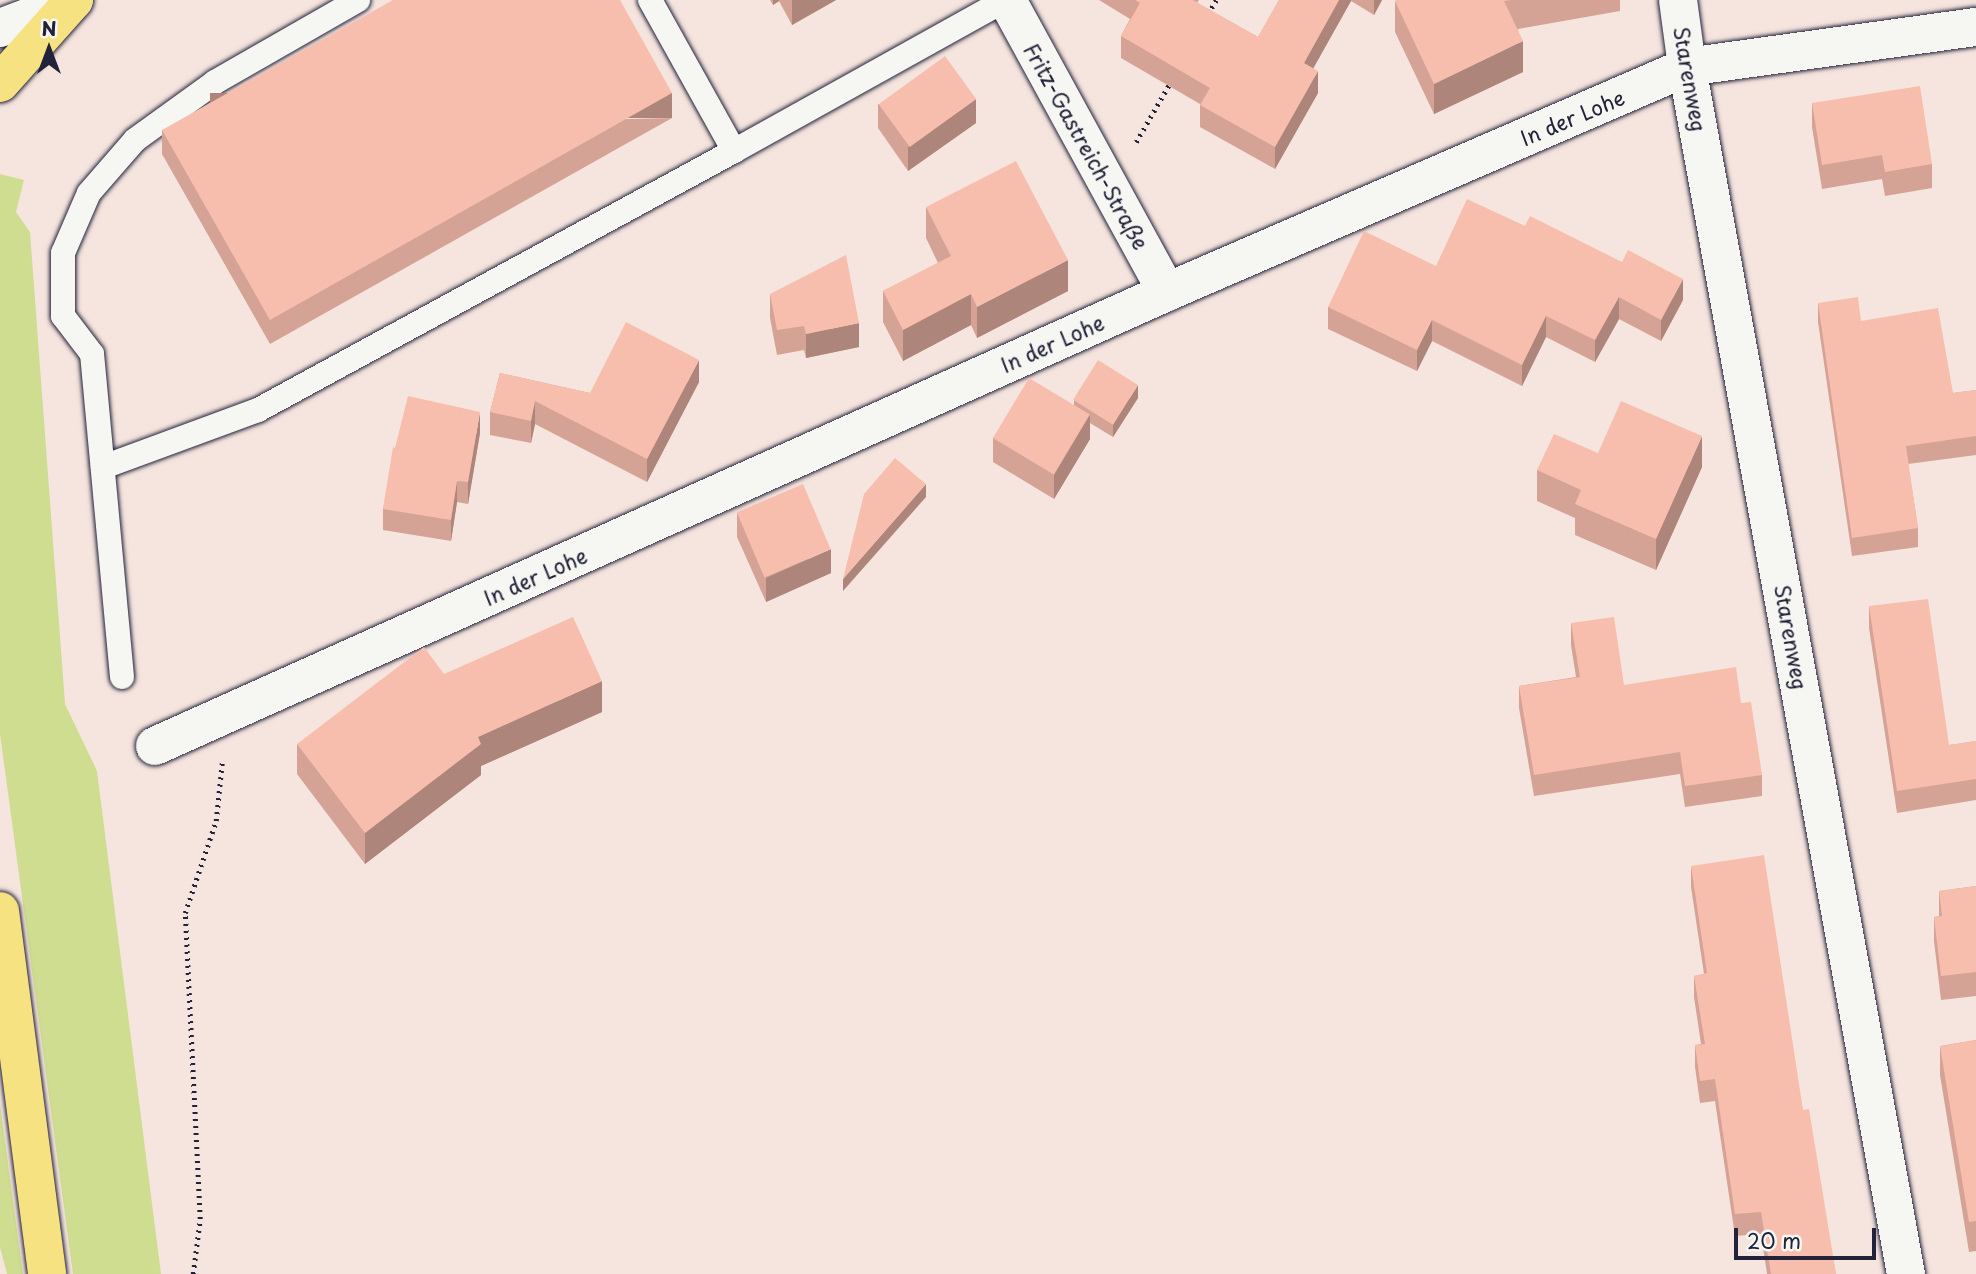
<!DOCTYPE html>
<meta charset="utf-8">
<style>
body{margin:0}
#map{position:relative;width:1976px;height:1274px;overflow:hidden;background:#f6e5de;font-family:"Playpen Sans",sans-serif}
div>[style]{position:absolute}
.green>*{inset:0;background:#cfdd90}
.path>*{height:4.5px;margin-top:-2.25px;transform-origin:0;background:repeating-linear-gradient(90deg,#22223b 0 2px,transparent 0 7px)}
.roads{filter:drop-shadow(0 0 2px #22223b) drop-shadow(0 0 2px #22223b)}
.lane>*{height:24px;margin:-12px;padding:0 12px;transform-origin:12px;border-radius:12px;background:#f6f6f2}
.street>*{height:38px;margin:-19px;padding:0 19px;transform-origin:19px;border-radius:19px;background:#f6f6f2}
.secondary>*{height:38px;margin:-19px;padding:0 19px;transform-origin:19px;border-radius:19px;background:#f6f6f2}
.highway>*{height:38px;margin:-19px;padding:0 19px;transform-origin:19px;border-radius:19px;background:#f6e281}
.wall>*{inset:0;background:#d4a396}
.shaded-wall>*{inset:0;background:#ad857a;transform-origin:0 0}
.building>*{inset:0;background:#f7beae;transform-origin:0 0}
span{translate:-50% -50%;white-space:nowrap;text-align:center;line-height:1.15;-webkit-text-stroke:5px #f6f6f2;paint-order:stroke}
.street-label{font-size:21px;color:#22223b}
.north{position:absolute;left:14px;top:14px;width:70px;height:70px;-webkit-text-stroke:5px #f6f6f2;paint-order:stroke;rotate:0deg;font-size:19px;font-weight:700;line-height:28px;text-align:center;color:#22223b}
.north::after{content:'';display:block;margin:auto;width:24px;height:32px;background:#22223b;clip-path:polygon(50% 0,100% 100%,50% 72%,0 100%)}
.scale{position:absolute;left:1734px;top:1228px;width:142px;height:32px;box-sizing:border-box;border:4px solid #22223b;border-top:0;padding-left:9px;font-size:21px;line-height:24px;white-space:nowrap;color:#22223b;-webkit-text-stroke:5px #f6f6f2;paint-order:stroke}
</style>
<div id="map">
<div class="green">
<i style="clip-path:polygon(0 174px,24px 180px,16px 212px,30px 232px,65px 704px,97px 771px,161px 1274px,73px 1274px,0 734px)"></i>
<i style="clip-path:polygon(0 1104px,23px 1274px,7px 1274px,0 1247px)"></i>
</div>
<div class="path">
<i style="left:1208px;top:14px;width:16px;rotate:-60deg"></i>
<i style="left:1136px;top:142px;width:68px;rotate:-60deg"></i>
<i style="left:193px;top:1274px;width:55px;rotate:-82.7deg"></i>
<i style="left:200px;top:1219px;width:306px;rotate:-92.8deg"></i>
<i style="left:185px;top:913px;width:97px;rotate:-71.4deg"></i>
<i style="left:216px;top:821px;width:58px;rotate:-84.1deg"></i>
</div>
<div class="roads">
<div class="lane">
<i style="left:650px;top:0;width:173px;rotate:60.9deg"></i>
<i style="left:103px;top:467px;width:165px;rotate:-20.2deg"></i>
<i style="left:258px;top:410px;width:542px;rotate:-28.55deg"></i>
<i style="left:734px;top:151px;width:310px;rotate:-29.1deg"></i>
<i style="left:122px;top:677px;width:324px;rotate:-95.3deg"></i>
<i style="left:92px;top:354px;width:48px;rotate:-127.3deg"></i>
<i style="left:63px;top:316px;width:63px;rotate:-90deg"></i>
<i style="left:63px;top:253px;width:65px;rotate:-66.6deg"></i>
<i style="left:89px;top:193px;width:70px;rotate:-49deg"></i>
<i style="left:135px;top:140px;width:99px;rotate:-35.9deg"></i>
<i style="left:215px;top:82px;width:165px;rotate:-29.8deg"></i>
</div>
<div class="street">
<i style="left:1007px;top:0;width:333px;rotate:61.3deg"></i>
<i style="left:1678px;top:0;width:68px;rotate:82.3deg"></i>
<i style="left:1687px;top:67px;width:1227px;rotate:79.72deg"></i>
<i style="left:155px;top:746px;width:1109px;rotate:-24.16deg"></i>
<i style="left:1167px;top:292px;width:567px;rotate:-23.4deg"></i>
<i style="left:1687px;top:67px;width:292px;rotate:-7.9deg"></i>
</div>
<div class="secondary">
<i style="left:0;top:28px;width:79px;rotate:-20.7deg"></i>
</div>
<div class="highway">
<i style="left:0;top:83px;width:111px;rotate:-48.3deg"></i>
<i style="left:0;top:911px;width:366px;rotate:82.6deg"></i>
</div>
</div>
<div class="wall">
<i style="clip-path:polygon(770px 0,836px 0,792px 25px,779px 1px,773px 5px)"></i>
<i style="clip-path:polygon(1099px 0,1199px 0,1197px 3px,1258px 37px,1279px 0,1382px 0,1374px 15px,1351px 1px,1313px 68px,1318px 93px,1275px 169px,1200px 127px,1200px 104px,1121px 58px,1121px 36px,1130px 19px)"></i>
<i style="clip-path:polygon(1398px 0,1620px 0,1620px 11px,1518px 29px,1523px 72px,1434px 114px,1395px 32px,1395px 1px)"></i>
<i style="clip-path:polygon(1812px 103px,1932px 164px,1932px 188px,1885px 196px,1882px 179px,1822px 189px,1812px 127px)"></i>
<i style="clip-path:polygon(878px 104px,976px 123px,908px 171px,878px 128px)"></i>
<i style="clip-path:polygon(672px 118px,270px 344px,162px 154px,162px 130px)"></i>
<i style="clip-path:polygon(926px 207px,1068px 291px,977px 338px,971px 325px,903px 361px,883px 322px,883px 291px,938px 263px,926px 238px)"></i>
<i style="clip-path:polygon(1436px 266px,1683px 300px,1661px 341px,1619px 319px,1595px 362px,1546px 337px,1522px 386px,1432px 341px,1417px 371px,1328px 329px,1328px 307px)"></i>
<i style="clip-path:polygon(770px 294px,859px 347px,806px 358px,804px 350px,777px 355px,770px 318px)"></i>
<i style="clip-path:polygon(1818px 303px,1861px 321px,1953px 393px,1976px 390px,1976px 455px,1908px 464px,1918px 528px,1918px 547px,1852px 556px,1818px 322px)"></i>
<i style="clip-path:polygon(500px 373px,590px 393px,699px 382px,647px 482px,535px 424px,531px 443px,490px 435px,490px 412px)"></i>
<i style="clip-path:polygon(1138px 398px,1113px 437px,1090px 423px,1090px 439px,1054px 499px,993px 462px,993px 438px,1074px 405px,1074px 400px)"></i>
<i style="clip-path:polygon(480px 433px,468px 504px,457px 502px,451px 541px,383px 530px,383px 509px,395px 448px)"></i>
<i style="clip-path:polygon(1598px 453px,1702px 467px,1656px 570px,1575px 535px,1575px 518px,1537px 501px,1537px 470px)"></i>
<i style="clip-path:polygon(737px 513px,831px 573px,766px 602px,737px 537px)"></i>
<i style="clip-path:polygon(1869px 606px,1949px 745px,1976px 741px,1976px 800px,1897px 813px,1869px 628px)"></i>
<i style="clip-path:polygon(1571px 623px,1624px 685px,1741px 703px,1762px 775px,1762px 796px,1685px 807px,1680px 774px,1534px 796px,1519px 708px,1519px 686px,1576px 677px,1571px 645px)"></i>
<i style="clip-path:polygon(444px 674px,602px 712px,481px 766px,481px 775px,365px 864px,297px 774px,297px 744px)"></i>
<i style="clip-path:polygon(1691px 866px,1803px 1110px,1836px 1274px,1767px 1274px,1761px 1234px,1735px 1236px,1715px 1101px,1700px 1103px,1695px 1067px,1695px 1045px,1701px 1044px,1694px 997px,1694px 976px,1704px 974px,1691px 887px)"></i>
<i style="clip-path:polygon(1976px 886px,1976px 996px,1941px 1000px,1934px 941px,1934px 917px,1939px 916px,1939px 891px)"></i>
<i style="clip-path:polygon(1976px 1040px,1976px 1251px,1969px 1252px,1940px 1075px,1940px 1046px)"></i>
</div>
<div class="shaded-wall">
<i style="clip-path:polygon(773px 0,779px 0,779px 1px,773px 5px)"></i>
<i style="clip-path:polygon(792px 0,836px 0,792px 25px)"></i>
<i style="clip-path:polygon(1339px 0,1351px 0,1351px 1px,1304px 85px,1304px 63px)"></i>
<i style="clip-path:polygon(1374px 0,1382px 0,1374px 15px)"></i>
<i style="clip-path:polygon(1523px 41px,1523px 72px,1434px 114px,1434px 84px)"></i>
<i style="clip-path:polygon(1318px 71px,1318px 93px,1275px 169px,1275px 147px)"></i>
<i style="left:672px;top:93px;width:25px;height:462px;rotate:90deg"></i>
<i style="clip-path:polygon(976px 99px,976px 123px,908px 171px,908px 147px)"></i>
<i style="clip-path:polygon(1068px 260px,1068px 291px,977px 338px,977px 307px)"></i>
<i style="clip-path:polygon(1683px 279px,1683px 300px,1661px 341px,1661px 320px)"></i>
<i style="clip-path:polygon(971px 294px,971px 325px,903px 361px,903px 330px)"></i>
<i style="clip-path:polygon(1619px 297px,1619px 319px,1595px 362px,1595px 340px)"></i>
<i style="clip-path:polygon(1546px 316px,1546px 337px,1522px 386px,1522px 365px)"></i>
<i style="clip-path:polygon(1432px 320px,1432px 341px,1417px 371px,1417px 350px)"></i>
<i style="clip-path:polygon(859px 323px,859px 347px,806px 358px,806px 334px)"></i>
<i style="clip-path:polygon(699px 360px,699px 382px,647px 482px,647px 459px)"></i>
<i style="clip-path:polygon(1138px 385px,1138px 398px,1113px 437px,1113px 425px)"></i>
<i style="clip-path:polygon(535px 401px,535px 424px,531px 443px,531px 421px)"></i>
<i style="clip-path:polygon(480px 412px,480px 433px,468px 504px,468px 482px)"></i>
<i style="clip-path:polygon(1090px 414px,1090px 439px,1054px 499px,1054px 475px)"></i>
<i style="clip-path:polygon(1702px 436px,1702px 467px,1656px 570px,1656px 539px)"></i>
<i style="clip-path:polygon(457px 481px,457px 502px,451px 541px,451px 520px)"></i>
<i style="clip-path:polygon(926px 484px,926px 497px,843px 591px,843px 579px)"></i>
<i style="clip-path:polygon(831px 549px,831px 573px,766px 602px,766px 578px)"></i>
<i style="clip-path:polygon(602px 681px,602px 712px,481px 766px,481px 775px,365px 864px,365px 833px,478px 737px)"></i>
</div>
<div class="building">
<i style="clip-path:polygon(393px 0,620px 0,672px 93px,270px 320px,162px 130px)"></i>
<i style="clip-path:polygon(1135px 0,1193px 0,1258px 37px,1279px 0,1339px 0,1304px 63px,1318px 71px,1275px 147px,1200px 105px,1210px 88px,1121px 36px,1140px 3px)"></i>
<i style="clip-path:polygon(1398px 0,1511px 0,1504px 1px,1523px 41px,1434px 84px,1395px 1px)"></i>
<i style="left:945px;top:56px;width:53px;height:82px;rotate:54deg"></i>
<i style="clip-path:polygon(1920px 86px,1932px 164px,1885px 172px,1882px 155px,1822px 165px,1812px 103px)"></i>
<i style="clip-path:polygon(1016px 161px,1068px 260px,977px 307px,971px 294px,903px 330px,883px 291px,951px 256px,926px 207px)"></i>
<i style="clip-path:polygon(1467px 199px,1525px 226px,1530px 216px,1622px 262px,1628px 250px,1683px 279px,1661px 320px,1619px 297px,1595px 340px,1546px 316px,1522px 365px,1432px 320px,1417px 350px,1328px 307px,1364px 231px,1436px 266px)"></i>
<i style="clip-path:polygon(846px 255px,859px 323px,806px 334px,804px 326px,777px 330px,770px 294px)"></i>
<i style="clip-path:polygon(1858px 297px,1861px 321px,1938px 308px,1953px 393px,1976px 390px,1976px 436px,1906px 446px,1918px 528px,1852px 538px,1818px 303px)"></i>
<i style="clip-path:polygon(626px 322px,699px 360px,647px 459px,535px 401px,531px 421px,490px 412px,500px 373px,590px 393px)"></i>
<i style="left:1098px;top:360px;width:47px;height:47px;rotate:32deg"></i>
<i style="left:1029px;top:378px;width:71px;height:70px;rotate:31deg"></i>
<i style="clip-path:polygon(408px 396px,480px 412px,468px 482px,457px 481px,451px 520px,383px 509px,393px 447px,395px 448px)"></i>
<i style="clip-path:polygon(1621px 401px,1702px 436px,1656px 539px,1575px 504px,1581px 490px,1537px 470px,1554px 434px,1598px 453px)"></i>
<i style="clip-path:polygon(895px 458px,926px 484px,843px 579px,864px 494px)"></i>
<i style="left:803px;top:484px;width:71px;height:72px;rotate:67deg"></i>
<i style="clip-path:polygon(1928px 599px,1949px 745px,1976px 741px,1976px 779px,1897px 791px,1869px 606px)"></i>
<i style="clip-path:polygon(573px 617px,602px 681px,478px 737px,481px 744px,365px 833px,297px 744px,424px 647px,444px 674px)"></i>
<i style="clip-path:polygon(1614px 617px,1624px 685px,1736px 667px,1741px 703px,1751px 702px,1762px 775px,1685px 786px,1680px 752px,1534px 775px,1519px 686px,1580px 677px,1571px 623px)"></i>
<i style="clip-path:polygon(1764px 855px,1803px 1110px,1809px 1109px,1836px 1274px,1771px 1274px,1761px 1212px,1735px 1214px,1715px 1079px,1700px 1081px,1695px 1045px,1705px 1044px,1694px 976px,1707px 973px,1691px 866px)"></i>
<i style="clip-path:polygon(1976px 886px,1976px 972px,1941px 976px,1934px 917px,1942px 916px,1939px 891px)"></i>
<i style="clip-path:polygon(1976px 1040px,1976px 1221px,1969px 1222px,1940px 1046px)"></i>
</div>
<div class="street-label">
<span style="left:1691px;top:79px;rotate:80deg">Starenweg</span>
<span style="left:1572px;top:117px;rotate:-23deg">In der Lohe</span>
<span style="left:1087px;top:146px;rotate:61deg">Fritz-Gastreich-Straße</span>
<span style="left:1052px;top:343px;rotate:-24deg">In der Lohe</span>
<span style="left:535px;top:576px;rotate:-24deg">In der Lohe</span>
<span style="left:1792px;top:637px;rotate:80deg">Starenweg</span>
</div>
<div class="north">N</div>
<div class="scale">20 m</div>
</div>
